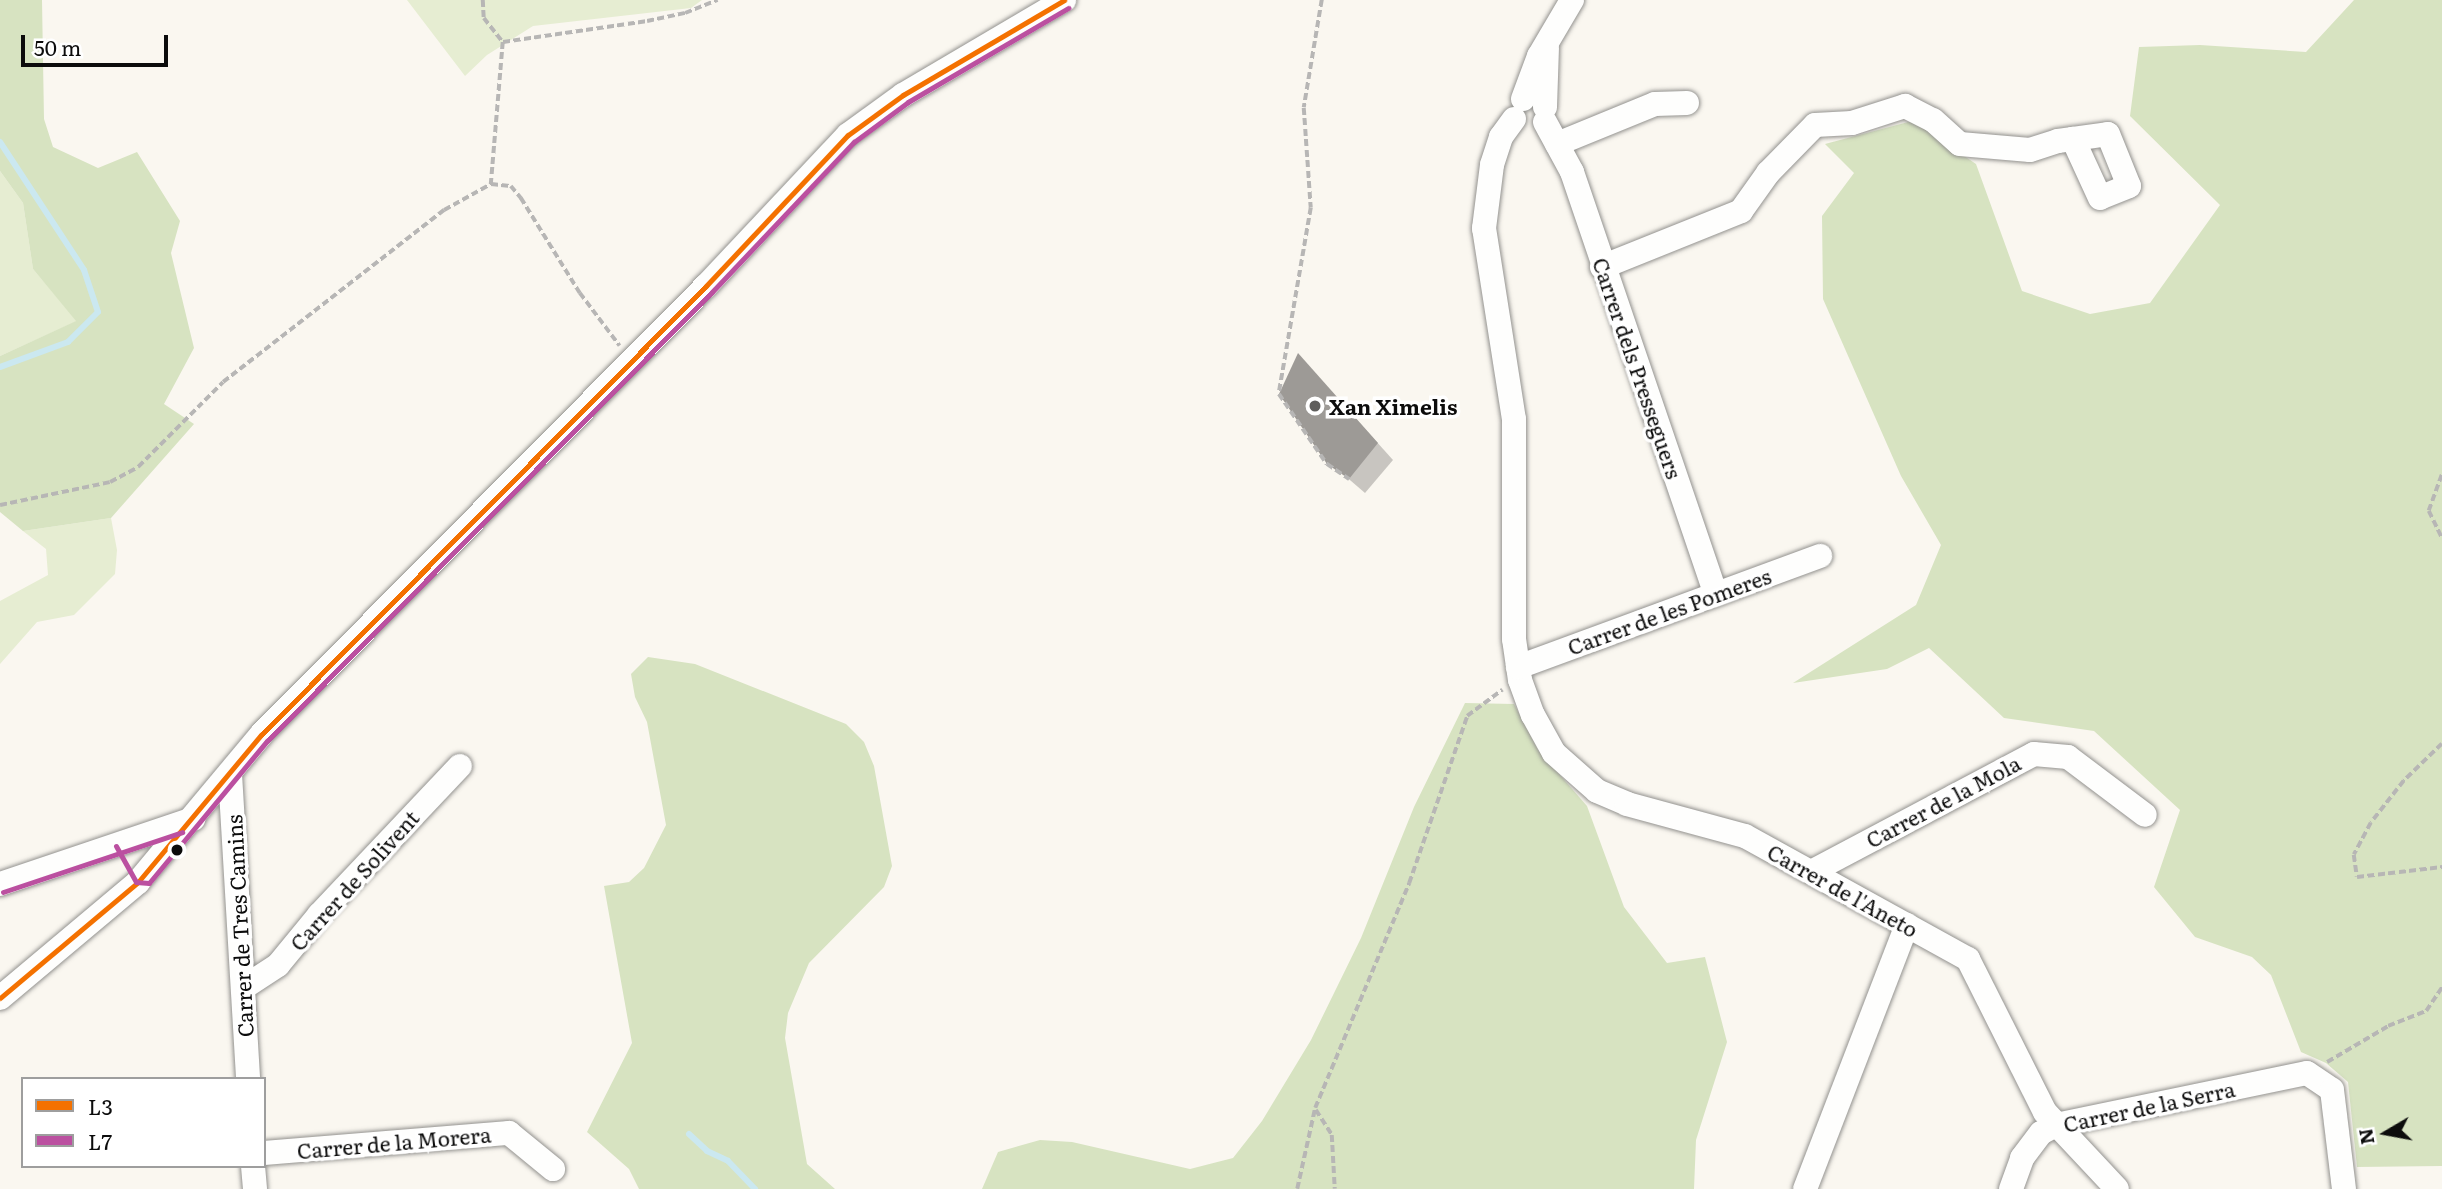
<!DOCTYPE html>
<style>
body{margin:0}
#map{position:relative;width:2442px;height:1189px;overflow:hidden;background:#faf7f0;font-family:Literata,serif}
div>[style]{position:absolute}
.green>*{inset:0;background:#e6edd2}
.forest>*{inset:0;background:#d7e3c1}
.shadow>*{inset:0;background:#0003}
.stream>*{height:6px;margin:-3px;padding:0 3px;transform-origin:3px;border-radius:3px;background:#cbe8f0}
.building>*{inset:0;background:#9d9a96}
.path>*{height:3.5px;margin-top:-1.75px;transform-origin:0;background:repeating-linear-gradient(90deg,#b7b6b5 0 7px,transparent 0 10.5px)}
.roads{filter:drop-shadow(0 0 2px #93928f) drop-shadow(0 0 2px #93928f)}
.minor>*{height:24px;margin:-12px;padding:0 12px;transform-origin:12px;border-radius:12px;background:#fefefd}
.bus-1>*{height:5px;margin:-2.5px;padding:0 2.5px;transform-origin:2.5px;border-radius:2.5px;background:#f47100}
.bus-2>*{height:5px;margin:-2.5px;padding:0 2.5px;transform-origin:2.5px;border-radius:2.5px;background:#bb50a0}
.dots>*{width:19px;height:19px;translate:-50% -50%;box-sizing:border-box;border:4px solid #fff;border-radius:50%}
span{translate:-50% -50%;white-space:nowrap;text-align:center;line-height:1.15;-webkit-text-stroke:7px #fff;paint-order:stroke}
.street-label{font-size:21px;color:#0c0c0c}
.poi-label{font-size:21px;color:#0c0c0c;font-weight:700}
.left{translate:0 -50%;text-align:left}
.legend{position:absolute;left:21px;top:1077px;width:245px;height:91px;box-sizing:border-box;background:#fff;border:2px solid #9e9e9e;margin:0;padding:9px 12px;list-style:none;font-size:21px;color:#0c0c0c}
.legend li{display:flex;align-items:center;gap:14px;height:35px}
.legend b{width:35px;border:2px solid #9e9e9e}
.north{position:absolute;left:2351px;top:1098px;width:70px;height:70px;-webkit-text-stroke:5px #fff;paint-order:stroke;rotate:260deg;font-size:19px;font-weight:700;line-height:28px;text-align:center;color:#0c0c0c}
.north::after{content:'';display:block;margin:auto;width:24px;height:32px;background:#0c0c0c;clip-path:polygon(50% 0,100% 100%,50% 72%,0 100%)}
.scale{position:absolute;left:21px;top:35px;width:147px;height:32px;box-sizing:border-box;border:4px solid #0c0c0c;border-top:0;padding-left:9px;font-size:21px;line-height:24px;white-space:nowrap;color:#0c0c0c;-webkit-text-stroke:5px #fff;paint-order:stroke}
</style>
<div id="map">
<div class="green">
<i style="clip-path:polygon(407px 0,702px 0,691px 8px,533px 26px,487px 55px,465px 76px)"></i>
<i style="clip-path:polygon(0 171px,23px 203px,33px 269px,77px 321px,0 356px)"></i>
<i style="clip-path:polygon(111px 518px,117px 550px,115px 574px,74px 615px,37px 622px,0 664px,0 601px,48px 575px,46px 549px,23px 531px)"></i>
</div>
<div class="forest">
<i style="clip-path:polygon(0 0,42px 0,44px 119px,53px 147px,98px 168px,137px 152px,180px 221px,171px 253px,194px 348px,164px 404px,194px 424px,111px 518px,23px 531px,0 512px,0 356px,76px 321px,33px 269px,23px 203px,0 171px)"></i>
<i style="clip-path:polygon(2354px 0,2442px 0,2442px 1166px,2357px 1167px,2348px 1082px,2326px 1063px,2301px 1052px,2271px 975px,2252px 957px,2195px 937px,2154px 887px,2180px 810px,2094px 731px,2004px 718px,1929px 648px,1887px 669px,1793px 683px,1916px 605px,1941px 545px,1901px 476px,1823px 299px,1822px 216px,1854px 173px,1825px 144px,1912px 121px,1976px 164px,2022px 291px,2090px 314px,2150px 303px,2220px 205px,2130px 116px,2139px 47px,2200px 45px,2306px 52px)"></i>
<i style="clip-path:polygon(648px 657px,695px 664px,846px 724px,864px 742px,874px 766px,892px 866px,884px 887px,809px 963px,788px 1013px,785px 1038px,807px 1164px,835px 1189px,639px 1189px,629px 1169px,587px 1132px,632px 1043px,604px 886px,629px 882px,644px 868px,666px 825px,647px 722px,635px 697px,631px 674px)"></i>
<i style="clip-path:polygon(1465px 703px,1514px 704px,1538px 750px,1587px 806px,1624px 907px,1667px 963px,1705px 957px,1727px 1042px,1696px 1140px,1694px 1189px,982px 1189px,998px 1152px,1040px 1140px,1072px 1142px,1190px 1169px,1233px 1158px,1262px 1121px,1311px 1040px,1361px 938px,1414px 807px)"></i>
</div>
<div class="shadow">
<i style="clip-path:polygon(1313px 371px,1393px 460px,1365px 493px,1329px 462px)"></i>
</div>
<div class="stream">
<i style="left:0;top:142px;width:153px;rotate:56.7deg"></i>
<i style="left:84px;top:270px;width:44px;rotate:71.6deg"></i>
<i style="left:98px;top:312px;width:42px;rotate:135deg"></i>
<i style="left:68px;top:342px;width:72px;rotate:159.8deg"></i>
<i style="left:689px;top:1134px;width:25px;rotate:43deg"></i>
<i style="left:707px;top:1151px;width:23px;rotate:25deg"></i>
<i style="left:728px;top:1161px;width:39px;rotate:46deg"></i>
</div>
<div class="building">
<i style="clip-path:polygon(1298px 353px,1378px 443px,1349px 479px,1327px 464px,1279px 394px)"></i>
</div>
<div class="path">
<i style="left:483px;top:0;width:18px;rotate:87deg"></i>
<i style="left:484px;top:18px;width:31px;rotate:52deg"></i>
<i style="left:503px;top:42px;width:143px;rotate:94.8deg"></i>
<i style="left:1322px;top:0;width:109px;rotate:99.5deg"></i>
<i style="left:1304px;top:108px;width:100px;rotate:86deg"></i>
<i style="left:1311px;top:208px;width:189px;rotate:99.8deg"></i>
<i style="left:1279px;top:394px;width:85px;rotate:55.6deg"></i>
<i style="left:1327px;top:464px;width:27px;rotate:34deg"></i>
<i style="left:503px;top:42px;width:146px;rotate:-8.3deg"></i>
<i style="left:647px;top:21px;width:39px;rotate:-12deg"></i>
<i style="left:685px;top:13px;width:35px;rotate:-22deg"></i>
<i style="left:2442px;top:475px;width:38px;rotate:110deg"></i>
<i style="left:2429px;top:511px;width:30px;rotate:64deg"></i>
<i style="left:0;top:505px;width:112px;rotate:-11.8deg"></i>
<i style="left:110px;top:482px;width:32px;rotate:-28deg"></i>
<i style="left:138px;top:467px;width:120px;rotate:-45deg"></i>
<i style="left:223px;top:382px;width:280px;rotate:-37.9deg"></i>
<i style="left:444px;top:210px;width:54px;rotate:-29deg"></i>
<i style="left:491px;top:184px;width:20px;rotate:6deg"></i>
<i style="left:511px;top:186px;width:16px;rotate:50deg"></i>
<i style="left:521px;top:198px;width:112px;rotate:58.2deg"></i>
<i style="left:580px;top:293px;width:66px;rotate:53deg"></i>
<i style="left:2442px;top:744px;width:53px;rotate:135.8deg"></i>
<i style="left:2404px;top:781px;width:53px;rotate:128.2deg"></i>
<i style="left:2371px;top:823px;width:36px;rotate:118deg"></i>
<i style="left:2354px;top:855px;width:22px;rotate:82deg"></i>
<i style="left:2357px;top:877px;width:86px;rotate:-6.7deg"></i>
<i style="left:2327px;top:1062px;width:71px;rotate:-30.5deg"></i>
<i style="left:2388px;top:1026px;width:41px;rotate:-21.5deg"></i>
<i style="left:2426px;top:1011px;width:29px;rotate:-56deg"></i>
<i style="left:1316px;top:1110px;width:30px;rotate:57deg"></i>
<i style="left:1332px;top:1135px;width:54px;rotate:86.8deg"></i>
<i style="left:1297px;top:1189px;width:83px;rotate:-77.5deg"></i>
<i style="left:1315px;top:1108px;width:244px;rotate:-67.3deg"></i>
<i style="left:1409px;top:883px;width:177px;rotate:-70.8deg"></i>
<i style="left:1467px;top:716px;width:44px;rotate:-36.6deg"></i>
</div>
<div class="roads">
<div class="minor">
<i style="left:1523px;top:99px;width:46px;rotate:-69.6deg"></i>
<i style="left:1539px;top:56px;width:65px;rotate:-59.5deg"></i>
<i style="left:1545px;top:107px;width:59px;rotate:-88.1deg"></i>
<i style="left:1514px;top:119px;width:22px;rotate:126deg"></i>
<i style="left:1501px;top:137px;width:29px;rotate:108deg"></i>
<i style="left:1492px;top:165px;width:64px;rotate:97.2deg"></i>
<i style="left:1484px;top:228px;width:193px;rotate:81.1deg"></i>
<i style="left:1514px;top:419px;width:220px;rotate:90deg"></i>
<i style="left:1514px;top:639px;width:41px;rotate:81.7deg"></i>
<i style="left:1520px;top:680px;width:37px;rotate:70deg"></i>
<i style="left:1533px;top:715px;width:43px;rotate:61.1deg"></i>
<i style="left:1554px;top:753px;width:57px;rotate:41.5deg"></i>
<i style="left:1597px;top:791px;width:33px;rotate:23deg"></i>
<i style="left:1627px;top:804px;width:122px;rotate:15.2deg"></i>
<i style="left:1745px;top:836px;width:255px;rotate:28.9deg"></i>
<i style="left:1968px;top:959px;width:171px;rotate:63.3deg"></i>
<i style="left:2045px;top:1112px;width:105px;rotate:46.9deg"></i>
<i style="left:1545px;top:122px;width:57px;rotate:61.6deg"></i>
<i style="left:1572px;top:172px;width:446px;rotate:71.2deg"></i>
<i style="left:1557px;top:144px;width:106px;rotate:-22.2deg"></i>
<i style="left:1655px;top:104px;width:32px;rotate:-2deg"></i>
<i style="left:1602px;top:267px;width:150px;rotate:-21.9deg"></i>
<i style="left:1741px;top:211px;width:47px;rotate:-54.6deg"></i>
<i style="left:1768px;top:173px;width:67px;rotate:-45.6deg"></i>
<i style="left:1815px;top:125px;width:37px;rotate:-3deg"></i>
<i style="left:1852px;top:123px;width:56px;rotate:-17.8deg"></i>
<i style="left:1905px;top:106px;width:31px;rotate:27deg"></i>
<i style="left:1933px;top:120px;width:36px;rotate:42deg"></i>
<i style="left:1960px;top:144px;width:70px;rotate:4.9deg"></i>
<i style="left:2030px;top:150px;width:29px;rotate:-18deg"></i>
<i style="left:2058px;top:141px;width:15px;rotate:-8deg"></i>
<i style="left:2073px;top:139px;width:35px;rotate:-8deg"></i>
<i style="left:2108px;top:134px;width:56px;rotate:68deg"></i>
<i style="left:2129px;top:186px;width:31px;rotate:158deg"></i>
<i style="left:2100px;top:198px;width:65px;rotate:-114.6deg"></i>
<i style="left:1518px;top:667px;width:322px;rotate:-20.2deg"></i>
<i style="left:230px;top:774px;width:306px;rotate:86.6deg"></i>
<i style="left:1811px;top:872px;width:252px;rotate:-27.9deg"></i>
<i style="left:2034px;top:754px;width:34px;rotate:5deg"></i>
<i style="left:2068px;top:757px;width:96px;rotate:37deg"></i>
<i style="left:0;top:884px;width:204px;rotate:-18.6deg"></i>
<i style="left:243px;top:988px;width:42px;rotate:-33.3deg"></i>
<i style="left:278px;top:965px;width:65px;rotate:-50.6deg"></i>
<i style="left:319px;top:915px;width:205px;rotate:-46.6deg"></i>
<i style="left:0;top:998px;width:180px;rotate:-40deg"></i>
<i style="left:138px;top:882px;width:192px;rotate:-50.1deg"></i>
<i style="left:261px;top:735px;width:632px;rotate:-45.26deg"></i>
<i style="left:706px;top:286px;width:207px;rotate:-46.8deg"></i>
<i style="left:848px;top:135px;width:68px;rotate:-36deg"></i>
<i style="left:903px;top:95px;width:187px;rotate:-30.5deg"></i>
<i style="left:264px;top:1153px;width:246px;rotate:-4.7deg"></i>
<i style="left:509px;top:1133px;width:57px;rotate:39.3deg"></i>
<i style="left:253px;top:1166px;width:23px;rotate:85deg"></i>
<i style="left:1805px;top:1189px;width:283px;rotate:-68.9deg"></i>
<i style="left:2011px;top:1189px;width:33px;rotate:-70deg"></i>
<i style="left:2022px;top:1158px;width:31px;rotate:-53deg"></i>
<i style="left:2041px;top:1133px;width:17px;rotate:-28deg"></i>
<i style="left:2056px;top:1125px;width:256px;rotate:-11.7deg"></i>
<i style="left:2307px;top:1073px;width:30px;rotate:34deg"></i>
<i style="left:2332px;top:1090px;width:100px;rotate:83.1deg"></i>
</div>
</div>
<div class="bus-1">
<i style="left:0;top:998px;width:180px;rotate:-40deg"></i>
<i style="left:138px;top:882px;width:192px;rotate:-50.1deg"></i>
<i style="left:261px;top:735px;width:632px;rotate:-45.26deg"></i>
<i style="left:706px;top:286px;width:207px;rotate:-46.8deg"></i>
<i style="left:848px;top:135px;width:68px;rotate:-36deg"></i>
<i style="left:903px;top:95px;width:187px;rotate:-30.5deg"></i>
</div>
<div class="bus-2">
<i style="left:116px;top:846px;width:41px;rotate:60.9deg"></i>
<i style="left:136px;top:882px;width:13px;rotate:4deg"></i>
<i style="left:149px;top:883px;width:185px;rotate:-50.3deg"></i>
<i style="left:267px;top:741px;width:632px;rotate:-45.26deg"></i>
<i style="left:712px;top:292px;width:207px;rotate:-46.6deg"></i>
<i style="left:854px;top:142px;width:67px;rotate:-36.5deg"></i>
<i style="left:908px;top:102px;width:186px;rotate:-30.4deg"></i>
<i style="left:3px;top:892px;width:189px;rotate:-18.5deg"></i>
</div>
<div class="dots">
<i style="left:1315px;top:406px;background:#5f5e5c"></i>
<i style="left:177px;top:850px;background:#0c0c0c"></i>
</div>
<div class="street-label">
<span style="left:1638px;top:368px;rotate:71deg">Carrer dels Presseguers</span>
<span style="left:1669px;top:611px;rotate:-20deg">Carrer de les Pomeres</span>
<span style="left:1943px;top:801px;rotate:-28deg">Carrer de la Mola</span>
<span style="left:354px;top:880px;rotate:-48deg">Carrer de Solivent</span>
<span style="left:1843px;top:890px;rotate:29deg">Carrer de l'Aneto</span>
<span style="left:239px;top:926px;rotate:-93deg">Carrer de Tres Camins</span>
<span style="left:2149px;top:1106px;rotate:-12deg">Carrer de la Serra</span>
<span style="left:394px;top:1142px;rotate:-5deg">Carrer de la Morera</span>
</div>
<div class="poi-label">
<span class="left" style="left:1329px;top:406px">Xan Ximelis</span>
</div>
<ul class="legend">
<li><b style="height:9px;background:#f47100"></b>L3</li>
<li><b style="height:9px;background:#bb50a0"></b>L7</li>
</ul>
<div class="north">N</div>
<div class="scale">50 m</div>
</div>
